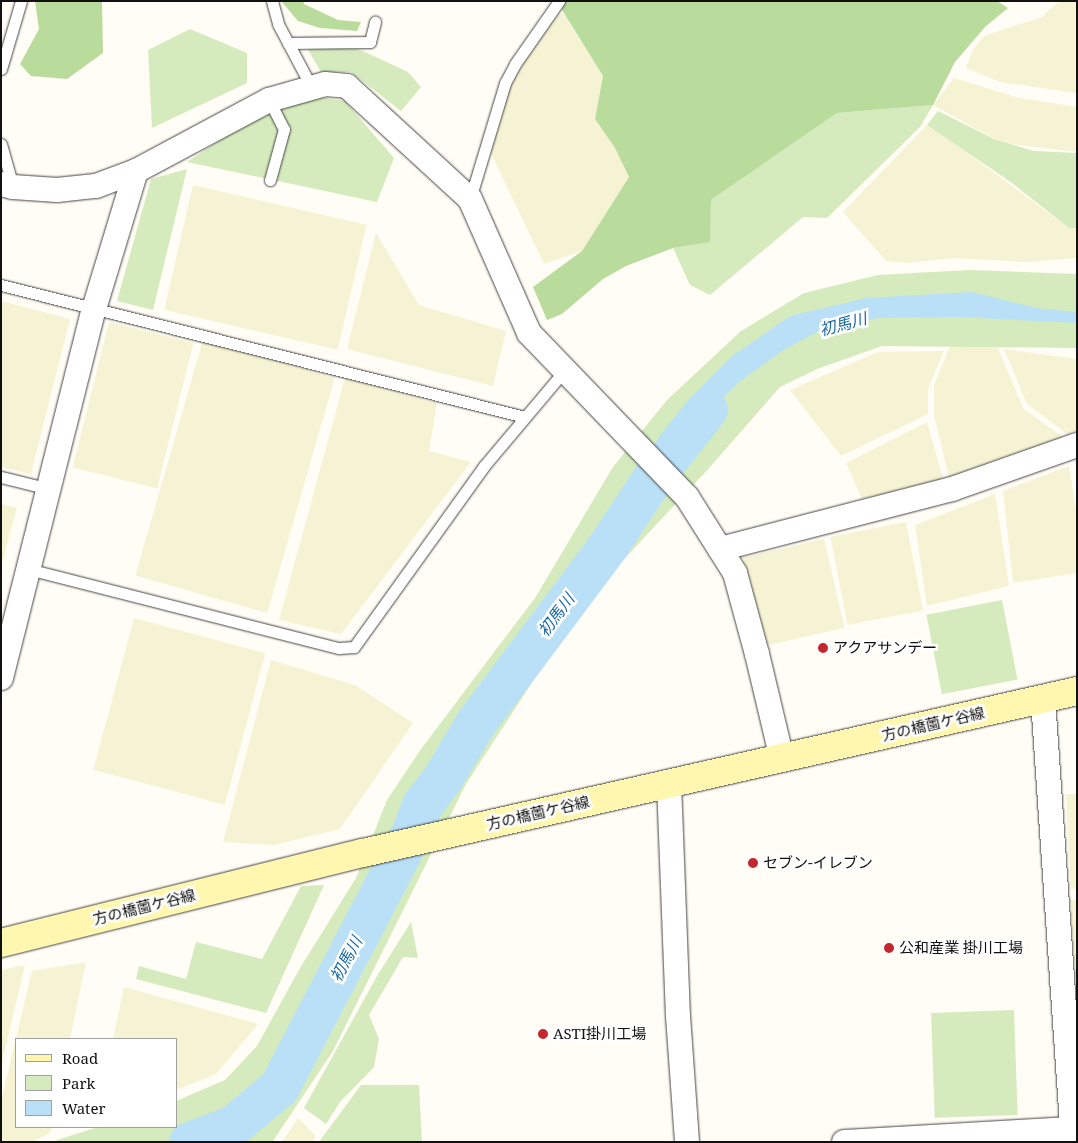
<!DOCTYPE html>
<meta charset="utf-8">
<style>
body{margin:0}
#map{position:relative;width:1078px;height:1143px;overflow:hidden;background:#fffdf5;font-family:"Noto Serif","Noto Sans JP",serif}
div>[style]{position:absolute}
.farmland>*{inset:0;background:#f6f3d4;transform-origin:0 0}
.green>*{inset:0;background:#d5ebbd;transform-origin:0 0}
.forest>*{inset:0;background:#b9dc9c}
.water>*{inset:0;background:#b9e0f7}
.river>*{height:41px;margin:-20.5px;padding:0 20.5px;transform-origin:20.5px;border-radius:20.5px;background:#b9e0f7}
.roads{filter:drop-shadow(0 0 1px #444) drop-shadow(0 0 1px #444)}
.lane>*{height:11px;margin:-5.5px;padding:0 5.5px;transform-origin:5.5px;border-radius:5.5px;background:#fff}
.street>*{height:24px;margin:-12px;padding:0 12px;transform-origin:12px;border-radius:12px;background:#fff}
.secondary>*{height:28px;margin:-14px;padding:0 14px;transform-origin:14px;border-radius:14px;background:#fff6b0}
.dots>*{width:14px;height:14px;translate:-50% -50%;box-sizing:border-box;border:2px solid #fff;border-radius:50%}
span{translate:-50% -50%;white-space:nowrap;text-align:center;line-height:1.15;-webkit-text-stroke:5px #fff;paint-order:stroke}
.poi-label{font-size:15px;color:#111}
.left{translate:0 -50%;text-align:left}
.street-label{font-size:15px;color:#111}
.water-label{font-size:16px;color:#1768a6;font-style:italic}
.frame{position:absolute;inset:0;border:2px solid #111;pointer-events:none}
.legend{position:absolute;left:15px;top:1038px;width:162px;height:90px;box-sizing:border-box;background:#fff;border:1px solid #a0a0a0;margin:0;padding:6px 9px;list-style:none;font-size:15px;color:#111}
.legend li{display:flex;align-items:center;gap:10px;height:25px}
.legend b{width:25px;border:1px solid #a0a0a0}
</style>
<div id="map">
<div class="farmland">
<i style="clip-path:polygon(1059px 1px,1077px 1px,1077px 93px,1000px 82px,966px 68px,973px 50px,984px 36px,1042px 17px)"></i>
<i style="clip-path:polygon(563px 13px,603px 76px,595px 119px,615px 148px,629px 177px,582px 251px,544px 264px,486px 143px,505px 83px,542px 25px)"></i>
<i style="clip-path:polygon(954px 78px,1019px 98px,1077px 107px,1077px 152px,1002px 143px,933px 105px)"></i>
<i style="clip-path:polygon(927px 125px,936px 130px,1069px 228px,1077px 228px,1077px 258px,1028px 262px,954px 258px,907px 263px,886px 261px,843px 212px)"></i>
<i style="left:193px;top:185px;width:178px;height:128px;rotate:13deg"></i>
<i style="clip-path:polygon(376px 233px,419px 305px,506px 331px,493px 386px,347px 349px)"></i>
<i style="clip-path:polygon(1px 301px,70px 319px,31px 474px,1px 467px)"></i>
<i style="left:109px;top:322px;width:87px;height:150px;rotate:14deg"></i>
<i style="left:203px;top:340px;width:137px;height:245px;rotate:16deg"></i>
<i style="clip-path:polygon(951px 344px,998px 348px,1023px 408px,1064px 438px,949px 478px,934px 415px,934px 385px)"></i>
<i style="clip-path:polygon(1004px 349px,1077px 359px,1077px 431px,1067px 434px,1027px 404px)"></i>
<i style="clip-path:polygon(944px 351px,928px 389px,928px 414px,841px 456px,790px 390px,878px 352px)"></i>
<i style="clip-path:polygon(345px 378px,437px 403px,429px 451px,471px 462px,341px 634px,279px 620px)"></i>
<i style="clip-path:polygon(927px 422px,944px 482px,862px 499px,846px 463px)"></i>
<i style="clip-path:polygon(1069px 466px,1077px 516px,1077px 573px,1013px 583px,1003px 491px)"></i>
<i style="clip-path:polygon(995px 494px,1009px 586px,927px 606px,915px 525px)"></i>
<i style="clip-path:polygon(1px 504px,17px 508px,1px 567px)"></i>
<i style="left:906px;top:522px;width:90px;height:77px;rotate:79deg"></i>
<i style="left:824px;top:539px;width:91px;height:83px;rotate:77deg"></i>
<i style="left:134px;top:618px;width:136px;height:157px;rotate:15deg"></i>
<i style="clip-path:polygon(271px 660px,355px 685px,413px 723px,340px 829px,274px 845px,223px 842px)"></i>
<i style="clip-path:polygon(1066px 794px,1077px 794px,1077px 888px,1071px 889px)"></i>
<i style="clip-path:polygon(1070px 900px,1077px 900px,1077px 992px,1076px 992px)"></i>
<i style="clip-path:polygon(86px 962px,70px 1039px,16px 1039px,16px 1127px,52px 1127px,50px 1133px,32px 1142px,1px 1142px,1px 1101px,32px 971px)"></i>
<i style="clip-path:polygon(25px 965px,1px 1067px,1px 970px)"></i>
<i style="clip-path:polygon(124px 987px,258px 1024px,216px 1074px,176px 1090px,176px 1039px,113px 1039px)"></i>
<i style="clip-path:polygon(298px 1118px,315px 1135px,314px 1142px,282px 1142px)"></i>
</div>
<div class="green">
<i style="clip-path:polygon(190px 29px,247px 53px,247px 83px,152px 128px,148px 50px)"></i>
<i style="clip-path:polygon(333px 43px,363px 51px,408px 72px,421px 87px,401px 111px,351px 72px,321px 72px,307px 48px)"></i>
<i style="clip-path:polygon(292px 93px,345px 101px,394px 158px,377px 202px,187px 162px)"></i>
<i style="clip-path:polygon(933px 105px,920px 127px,827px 218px,803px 217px,710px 295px,690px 285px,673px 248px,709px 242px,711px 200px,837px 113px)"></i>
<i style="clip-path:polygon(938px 111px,996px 140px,1034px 151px,1077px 153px,1077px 228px,1069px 228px,1012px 183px,927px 125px)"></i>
<i style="clip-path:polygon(187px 169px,153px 310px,117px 301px,151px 179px)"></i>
<i style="clip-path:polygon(969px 270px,1077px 274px,1077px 348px,882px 346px,817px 369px,780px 387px,710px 467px,586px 600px,466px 784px,333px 1051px,273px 1141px,51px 1142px,98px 1127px,176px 1127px,176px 1101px,225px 1080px,257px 1046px,300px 968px,356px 878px,387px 800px,421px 749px,535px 598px,613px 467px,667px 400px,741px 331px,804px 293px,878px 275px)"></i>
<i style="left:1002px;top:600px;width:81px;height:77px;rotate:79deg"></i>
<i style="clip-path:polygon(324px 885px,266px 1013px,136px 979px,139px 966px,186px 979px,196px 942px,262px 959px,301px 886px)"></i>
<i style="clip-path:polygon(411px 922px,418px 958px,403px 957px,369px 1015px,379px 1039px,374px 1067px,340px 1102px,326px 1124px,304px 1108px,377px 976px)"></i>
<i style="left:1014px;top:1010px;width:105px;height:83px;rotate:88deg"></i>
<i style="clip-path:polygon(361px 1085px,419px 1085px,422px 1142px,319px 1142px)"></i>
</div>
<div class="forest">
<i style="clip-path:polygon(35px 1px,102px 1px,103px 53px,67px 79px,31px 76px,20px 64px,39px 29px)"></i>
<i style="clip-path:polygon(281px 1px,303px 1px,304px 4px,338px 20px,361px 22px,357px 31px,320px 28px,298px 21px)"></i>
<i style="clip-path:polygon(565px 1px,997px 1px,1008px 8px,985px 27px,955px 62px,933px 105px,837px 113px,711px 200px,710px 242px,673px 248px,626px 266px,603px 279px,562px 314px,547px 320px,533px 287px,582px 251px,629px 177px,615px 148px,595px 119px,603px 76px,562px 10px)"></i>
</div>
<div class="water">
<i style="clip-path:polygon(972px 292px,1036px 308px,1077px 312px,1077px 323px,958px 317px,878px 318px,817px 332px,782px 351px,739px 382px,706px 415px,674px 458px,658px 438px,685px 404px,731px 357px,790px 316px,866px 298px)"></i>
</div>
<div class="river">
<i style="left:189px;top:1142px;width:46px;rotate:-20.4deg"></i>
<i style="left:232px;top:1126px;width:61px;rotate:-39.7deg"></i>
<i style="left:279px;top:1087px;width:288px;rotate:-62.5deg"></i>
<i style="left:412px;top:832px;width:29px;rotate:-70deg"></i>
<i style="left:422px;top:805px;width:35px;rotate:-53deg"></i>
<i style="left:443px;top:777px;width:64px;rotate:-59deg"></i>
<i style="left:476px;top:722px;width:222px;rotate:-53.2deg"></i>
<i style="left:609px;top:544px;width:77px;rotate:-56.7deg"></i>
<i style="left:651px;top:480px;width:90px;rotate:-51.7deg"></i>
</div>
<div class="roads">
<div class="lane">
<i style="left:272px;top:1px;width:24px;rotate:75deg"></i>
<i style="left:278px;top:24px;width:72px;rotate:62deg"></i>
<i style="left:288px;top:43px;width:82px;rotate:-0.7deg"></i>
<i style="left:370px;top:42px;width:21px;rotate:-76deg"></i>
<i style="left:1px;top:69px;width:71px;rotate:-73.6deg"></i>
<i style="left:269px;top:100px;width:33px;rotate:63deg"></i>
<i style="left:284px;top:129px;width:53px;rotate:105.4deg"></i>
<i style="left:1px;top:144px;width:45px;rotate:74.4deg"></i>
<i style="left:470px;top:199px;width:121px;rotate:-73.2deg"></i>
<i style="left:505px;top:83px;width:21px;rotate:-62deg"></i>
<i style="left:515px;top:64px;width:77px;rotate:-55.1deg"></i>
<i style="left:1px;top:285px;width:540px;rotate:14.14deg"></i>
<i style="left:1px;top:477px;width:49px;rotate:14deg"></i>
<i style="left:28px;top:569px;width:321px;rotate:14.3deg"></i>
<i style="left:339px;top:648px;width:15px;rotate:-4deg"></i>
<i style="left:354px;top:647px;width:223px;rotate:-54.3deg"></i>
<i style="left:484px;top:466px;width:124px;rotate:-49.9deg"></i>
</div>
<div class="street">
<i style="left:1px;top:184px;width:12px;rotate:14deg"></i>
<i style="left:13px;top:187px;width:44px;rotate:3.9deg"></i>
<i style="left:57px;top:190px;width:39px;rotate:-6deg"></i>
<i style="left:96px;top:186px;width:43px;rotate:-20.6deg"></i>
<i style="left:136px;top:171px;width:151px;rotate:-28.1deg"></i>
<i style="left:269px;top:100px;width:58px;rotate:-15.9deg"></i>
<i style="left:325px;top:84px;width:22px;rotate:5deg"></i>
<i style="left:347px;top:86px;width:167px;rotate:42.6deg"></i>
<i style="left:470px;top:199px;width:146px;rotate:66.2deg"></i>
<i style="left:529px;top:333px;width:228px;rotate:46.1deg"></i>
<i style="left:687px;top:497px;width:90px;rotate:57.7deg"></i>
<i style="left:735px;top:573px;width:84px;rotate:74.8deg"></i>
<i style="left:757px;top:654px;width:108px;rotate:76.6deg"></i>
<i style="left:720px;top:549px;width:240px;rotate:-14.5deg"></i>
<i style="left:952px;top:489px;width:133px;rotate:-19.4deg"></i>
<i style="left:1px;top:678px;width:381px;rotate:-75.9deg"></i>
<i style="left:94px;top:309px;width:144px;rotate:-73.1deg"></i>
<i style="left:1043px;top:699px;width:444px;rotate:86.1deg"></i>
<i style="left:669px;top:783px;width:233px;rotate:87.8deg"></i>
<i style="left:678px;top:1016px;width:126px;rotate:85.9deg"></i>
<i style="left:844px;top:1142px;width:228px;rotate:-3.3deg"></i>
</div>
<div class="secondary">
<i style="left:1px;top:943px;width:373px;rotate:-14deg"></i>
<i style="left:363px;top:853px;width:732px;rotate:-12.78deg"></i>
</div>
</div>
<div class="dots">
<i style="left:823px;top:648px;background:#c4262e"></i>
<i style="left:753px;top:863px;background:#c4262e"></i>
<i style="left:889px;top:948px;background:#c4262e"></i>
<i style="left:543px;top:1034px;background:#c4262e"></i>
</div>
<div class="poi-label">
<span class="left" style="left:833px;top:648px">アクアサンデー</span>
<span class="left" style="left:763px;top:863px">セブン-イレブン</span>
<span class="left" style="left:899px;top:948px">公和産業 掛川工場</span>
<span class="left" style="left:553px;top:1034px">ASTI掛川工場</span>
</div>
<div class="street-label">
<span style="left:933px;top:724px;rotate:-13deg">方の橋薗ケ谷線</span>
<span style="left:538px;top:813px;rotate:-13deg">方の橋薗ケ谷線</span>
<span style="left:144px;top:907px;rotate:-14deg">方の橋薗ケ谷線</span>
</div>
<div class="water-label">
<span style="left:843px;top:324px;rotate:-15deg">初馬川</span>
<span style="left:556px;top:615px;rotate:-53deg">初馬川</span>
<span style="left:346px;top:959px;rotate:-62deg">初馬川</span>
</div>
<div class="frame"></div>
<ul class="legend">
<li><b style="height:6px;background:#fff6b0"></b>Road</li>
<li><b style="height:14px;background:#d5ebbd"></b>Park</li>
<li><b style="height:14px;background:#b9e0f7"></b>Water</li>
</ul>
</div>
